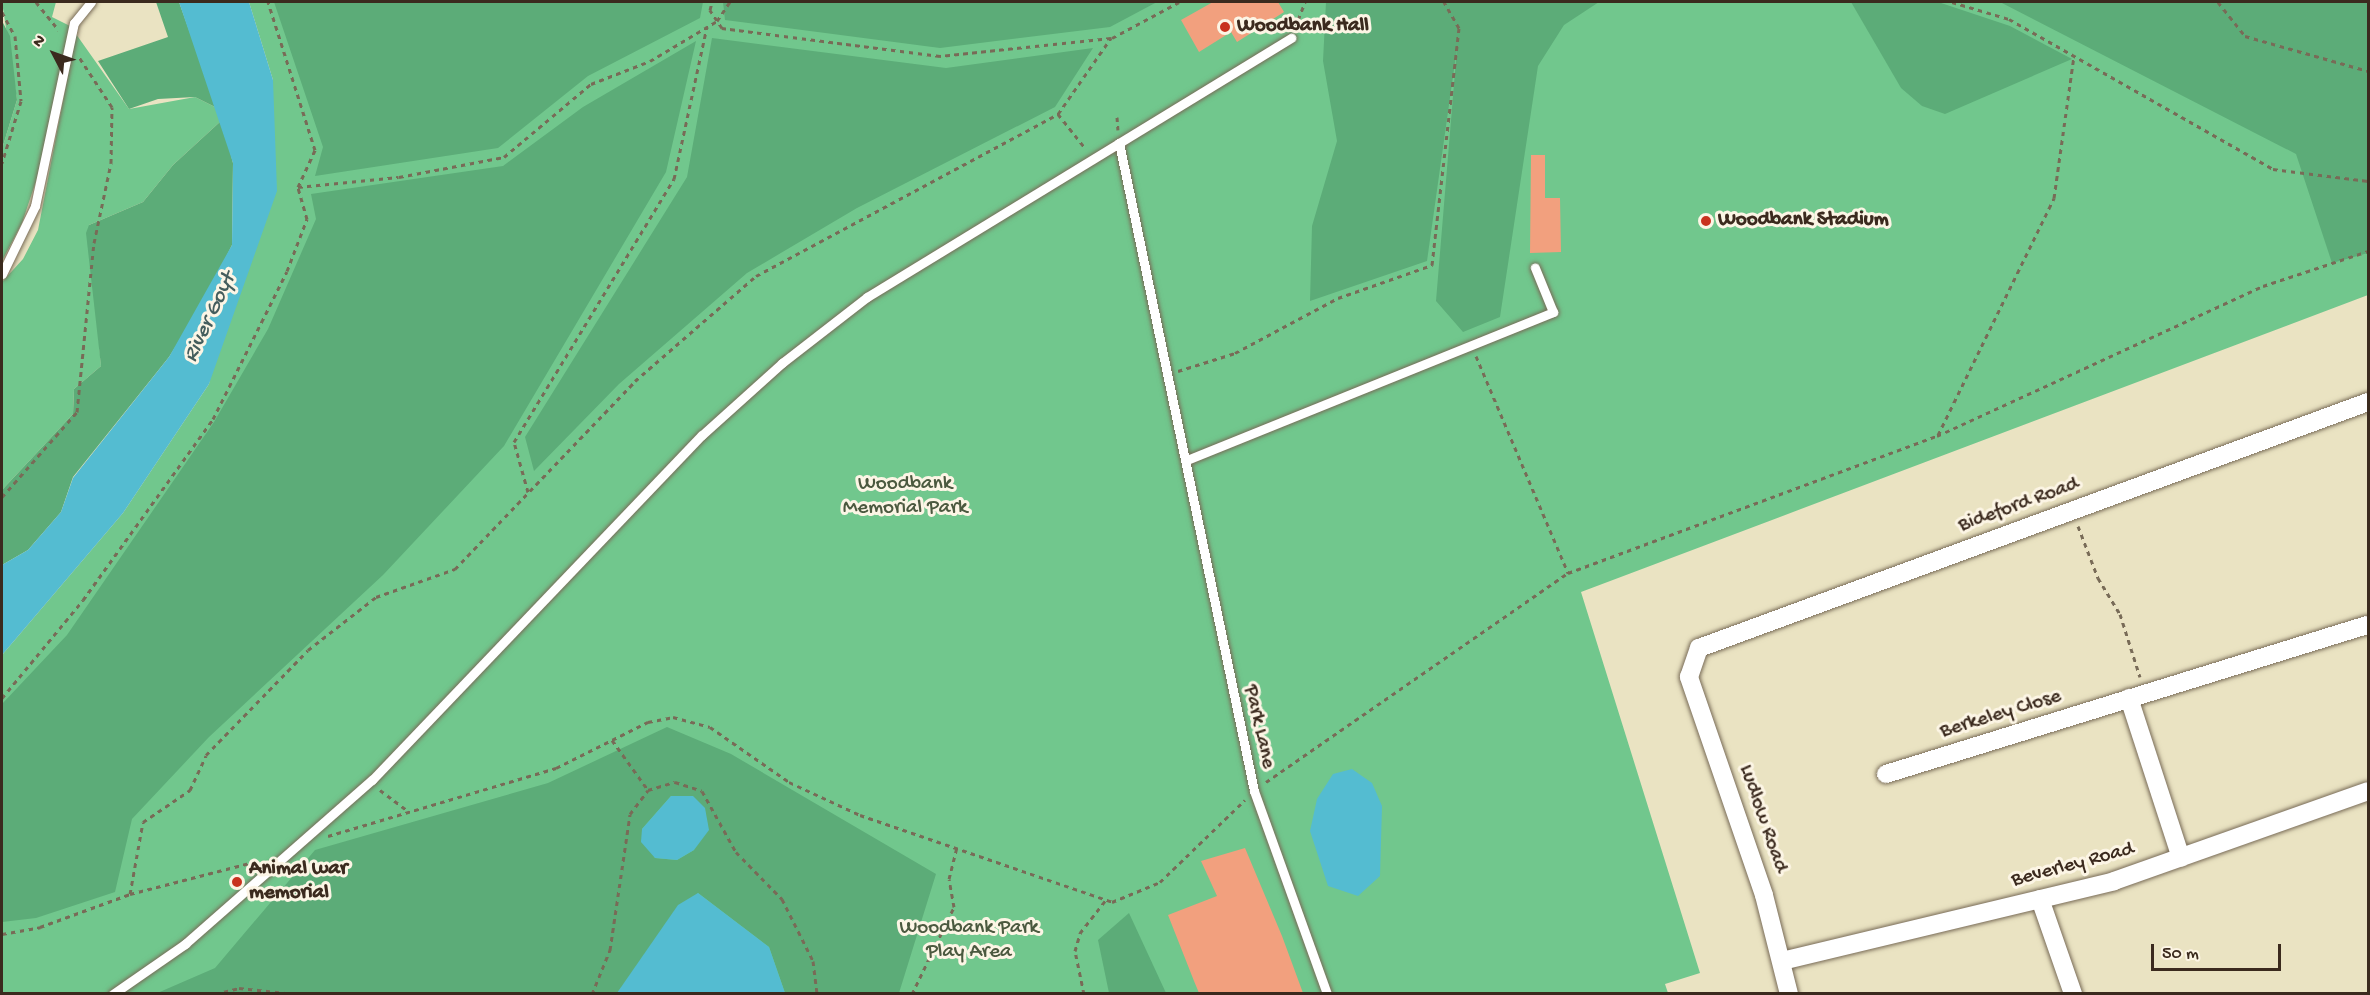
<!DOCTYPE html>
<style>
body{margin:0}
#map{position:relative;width:2370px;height:995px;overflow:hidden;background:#eae3c2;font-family:"Gochi Hand",sans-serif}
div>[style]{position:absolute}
.green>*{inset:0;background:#71c78d}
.forest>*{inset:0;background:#5cac78}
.water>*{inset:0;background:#54bcd1}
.building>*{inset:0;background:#f2a07e}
.path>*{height:3px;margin-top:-1.5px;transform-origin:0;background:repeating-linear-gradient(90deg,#786b57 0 4.5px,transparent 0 9px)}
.roads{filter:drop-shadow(0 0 2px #786b57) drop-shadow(0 0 2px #786b57)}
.lane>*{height:9px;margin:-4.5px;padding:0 4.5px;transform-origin:4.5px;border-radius:4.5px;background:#fff}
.street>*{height:18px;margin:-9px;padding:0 9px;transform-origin:9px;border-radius:9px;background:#fff}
.dots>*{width:16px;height:16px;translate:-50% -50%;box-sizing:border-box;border:3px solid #fcf5e5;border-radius:50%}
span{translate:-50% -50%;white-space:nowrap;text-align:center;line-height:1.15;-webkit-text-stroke:6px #fcf5e5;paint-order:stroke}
.poi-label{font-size:21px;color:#3b2a1e;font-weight:700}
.left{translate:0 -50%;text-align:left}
.park-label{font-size:21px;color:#4b593f}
.street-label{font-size:21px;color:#3b2a1e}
.water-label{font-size:22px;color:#445d5d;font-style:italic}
.frame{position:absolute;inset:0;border:3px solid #3b2a1e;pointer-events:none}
.north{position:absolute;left:24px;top:24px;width:60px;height:60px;-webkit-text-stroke:4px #fcf5e5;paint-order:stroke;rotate:311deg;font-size:16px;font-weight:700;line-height:24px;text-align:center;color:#3b2a1e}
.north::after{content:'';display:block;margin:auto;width:21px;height:27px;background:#3b2a1e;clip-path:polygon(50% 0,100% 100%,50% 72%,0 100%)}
.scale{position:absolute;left:2151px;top:944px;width:130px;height:27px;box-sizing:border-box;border:3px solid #3b2a1e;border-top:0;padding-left:8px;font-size:18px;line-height:21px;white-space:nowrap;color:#3b2a1e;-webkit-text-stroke:4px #fcf5e5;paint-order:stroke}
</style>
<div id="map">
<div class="green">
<i style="clip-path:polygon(2px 2px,56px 2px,52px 17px,70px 26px,39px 172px,22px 223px,2px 261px,2px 149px,17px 100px)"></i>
<i style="clip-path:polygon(249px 2px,2368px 2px,2368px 295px,1581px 592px,1700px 973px,1665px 984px,1668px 993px,2px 994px,2px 655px,123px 513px,209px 384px,273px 80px)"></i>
<i style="clip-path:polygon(76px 34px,129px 109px,195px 97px,217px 108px,222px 120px,173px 165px,143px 202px,89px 225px,101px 366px,74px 389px,73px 414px,2px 490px,2px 282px,23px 259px,38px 230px)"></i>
</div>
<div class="forest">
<i style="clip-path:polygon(156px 2px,179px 2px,217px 108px,195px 97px,158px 99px,129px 109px,98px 61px,168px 37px)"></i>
<i style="clip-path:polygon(274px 2px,703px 2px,700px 18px,588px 76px,498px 148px,315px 176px,323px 147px)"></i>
<i style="clip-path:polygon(723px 2px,1157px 2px,1110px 27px,940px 48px,725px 20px)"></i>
<i style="clip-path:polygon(1326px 2px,1599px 2px,1564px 25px,1538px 66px,1500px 317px,1463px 332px,1436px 301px,1457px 48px,1427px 261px,1310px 301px,1312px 226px,1337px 141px,1323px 61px)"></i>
<i style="clip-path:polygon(1851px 2px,1938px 2px,2010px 26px,2072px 59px,1945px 114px,1922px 106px,1901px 88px)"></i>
<i style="clip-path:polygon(2000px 2px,2368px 2px,2368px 253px,2332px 263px,2296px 154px)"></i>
<i style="clip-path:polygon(2px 21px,10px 36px,17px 100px,2px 149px)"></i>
<i style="clip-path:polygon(712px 38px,946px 68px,1093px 48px,1055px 107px,857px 208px,747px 273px,619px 384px,534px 471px,525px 437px,687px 177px)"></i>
<i style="clip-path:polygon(696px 41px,666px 172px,504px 446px,383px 575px,209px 737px,132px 819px,115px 892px,36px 918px,2px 922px,2px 704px,67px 635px,214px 422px,268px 329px,316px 219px,311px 194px,503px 166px,583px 107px)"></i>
<i style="clip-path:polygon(222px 120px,233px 163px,232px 245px,206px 298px,169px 357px,73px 477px,61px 512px,28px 550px,2px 565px,2px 490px,73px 414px,74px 389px,101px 366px,86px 233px,89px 225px,143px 202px,173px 165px)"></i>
<i style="clip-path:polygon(evenodd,667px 727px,731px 754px,936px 874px,899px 993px,785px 993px,769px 947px,698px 893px,617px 993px,155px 994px,215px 968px,315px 850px,548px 783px,667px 727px,671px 796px,694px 850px,677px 860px,655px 858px,642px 829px,671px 796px)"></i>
<i style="clip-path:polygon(1129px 913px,1166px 993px,1109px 993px,1098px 940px)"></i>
</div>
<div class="water">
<i style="clip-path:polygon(179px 2px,249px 2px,273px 80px,277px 191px,209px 384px,123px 513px,2px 655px,2px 565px,28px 550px,61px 512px,73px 478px,169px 357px,232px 245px,233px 163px)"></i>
<i style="clip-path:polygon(1352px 769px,1372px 783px,1382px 806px,1380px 876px,1358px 896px,1328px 886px,1310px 831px,1317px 799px,1333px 774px)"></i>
<i style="clip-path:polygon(671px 796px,693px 796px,705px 808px,709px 830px,694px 850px,677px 860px,655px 858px,641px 842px,642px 829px)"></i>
<i style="clip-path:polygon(698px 893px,769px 947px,785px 993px,617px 993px,678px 905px)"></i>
</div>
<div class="building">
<i style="clip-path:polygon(1213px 2px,1278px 2px,1284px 12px,1237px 42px,1231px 32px,1199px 52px,1181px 20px)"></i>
<i style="clip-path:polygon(1531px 155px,1545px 155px,1545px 198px,1560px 198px,1561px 252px,1530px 253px)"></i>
<i style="clip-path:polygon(1245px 848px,1282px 936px,1303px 993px,1199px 993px,1194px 981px,1168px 915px,1217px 896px,1201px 861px)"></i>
</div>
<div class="path">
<i style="left:36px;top:2px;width:36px;rotate:51deg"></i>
<i style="left:1952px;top:2px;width:59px;rotate:16.6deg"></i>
<i style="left:2009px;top:19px;width:304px;rotate:29.6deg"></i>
<i style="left:2273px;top:169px;width:96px;rotate:7.2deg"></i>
<i style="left:2218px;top:2px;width:43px;rotate:51.5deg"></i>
<i style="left:2245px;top:36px;width:128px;rotate:15.9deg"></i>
<i style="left:2px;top:12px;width:27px;rotate:62deg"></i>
<i style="left:15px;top:36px;width:65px;rotate:84.7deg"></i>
<i style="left:21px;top:101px;width:65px;rotate:107deg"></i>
<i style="left:1295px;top:28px;width:28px;rotate:-69deg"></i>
<i style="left:1112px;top:38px;width:76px;rotate:-28.2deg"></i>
<i style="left:1058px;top:114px;width:43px;rotate:51.5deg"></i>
<i style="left:1117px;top:117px;width:13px;rotate:86deg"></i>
<i style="left:298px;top:187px;width:101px;rotate:-5.7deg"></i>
<i style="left:399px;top:177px;width:107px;rotate:-10.8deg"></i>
<i style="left:504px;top:157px;width:114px;rotate:-40deg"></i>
<i style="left:591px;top:84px;width:63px;rotate:-21.3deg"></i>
<i style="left:650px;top:61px;width:78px;rotate:-30.8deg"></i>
<i style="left:717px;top:21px;width:23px;rotate:-56deg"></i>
<i style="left:1476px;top:356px;width:236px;rotate:67deg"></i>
<i style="left:1178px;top:371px;width:60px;rotate:-17.5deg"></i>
<i style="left:1235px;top:353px;width:117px;rotate:-28.1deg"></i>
<i style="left:1338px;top:298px;width:100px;rotate:-19.3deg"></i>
<i style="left:1432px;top:265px;width:239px;rotate:-83.5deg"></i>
<i style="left:1459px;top:28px;width:30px;rotate:-120deg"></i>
<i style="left:1938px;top:435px;width:264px;rotate:-63.9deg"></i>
<i style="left:2054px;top:198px;width:144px;rotate:-82deg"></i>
<i style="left:528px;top:492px;width:52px;rotate:-105.6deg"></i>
<i style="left:514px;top:442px;width:308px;rotate:-58.7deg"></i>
<i style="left:674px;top:179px;width:156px;rotate:-77.8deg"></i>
<i style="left:2px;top:497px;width:113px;rotate:-48.6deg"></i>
<i style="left:77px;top:412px;width:170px;rotate:-84.3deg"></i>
<i style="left:94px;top:243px;width:82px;rotate:-78deg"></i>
<i style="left:111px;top:163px;width:56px;rotate:-89deg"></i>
<i style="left:112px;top:107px;width:60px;rotate:-123.4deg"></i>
<i style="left:2078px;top:526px;width:56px;rotate:69deg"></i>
<i style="left:2098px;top:578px;width:42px;rotate:58.6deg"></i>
<i style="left:2120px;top:614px;width:66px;rotate:72.4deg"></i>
<i style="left:2px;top:698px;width:127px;rotate:-50.4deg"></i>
<i style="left:83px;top:600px;width:223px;rotate:-54.3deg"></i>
<i style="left:213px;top:419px;width:165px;rotate:-63.4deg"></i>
<i style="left:287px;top:271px;width:56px;rotate:-69deg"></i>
<i style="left:307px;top:219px;width:33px;rotate:-106deg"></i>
<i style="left:298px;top:187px;width:41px;rotate:-65.3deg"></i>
<i style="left:315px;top:150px;width:155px;rotate:-107.6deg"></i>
<i style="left:612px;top:740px;width:62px;rotate:54.2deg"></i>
<i style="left:648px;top:790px;width:28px;rotate:-17deg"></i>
<i style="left:675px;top:782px;width:28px;rotate:18deg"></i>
<i style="left:702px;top:791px;width:70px;rotate:60.9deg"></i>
<i style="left:736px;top:852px;width:66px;rotate:45.6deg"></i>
<i style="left:782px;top:899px;width:69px;rotate:63.4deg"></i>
<i style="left:813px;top:961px;width:33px;rotate:83deg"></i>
<i style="left:1266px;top:782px;width:367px;rotate:-34.7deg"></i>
<i style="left:1568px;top:573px;width:394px;rotate:-20.4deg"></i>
<i style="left:1937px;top:436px;width:359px;rotate:-24.7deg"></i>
<i style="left:2263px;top:286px;width:111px;rotate:-18.4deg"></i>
<i style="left:380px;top:790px;width:35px;rotate:37deg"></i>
<i style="left:328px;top:836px;width:238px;rotate:-16.6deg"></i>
<i style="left:556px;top:768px;width:103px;rotate:-26.6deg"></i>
<i style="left:648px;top:722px;width:25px;rotate:-11deg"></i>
<i style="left:673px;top:717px;width:38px;rotate:15deg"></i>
<i style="left:710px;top:727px;width:96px;rotate:34.8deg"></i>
<i style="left:789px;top:782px;width:78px;rotate:24.9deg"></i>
<i style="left:860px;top:815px;width:267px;rotate:19deg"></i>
<i style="left:1112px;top:902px;width:52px;rotate:-22.6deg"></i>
<i style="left:1160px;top:882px;width:118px;rotate:-44deg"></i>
<i style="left:130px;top:894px;width:73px;rotate:-79.8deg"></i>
<i style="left:143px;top:822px;width:57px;rotate:-34.2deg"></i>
<i style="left:190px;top:790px;width:38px;rotate:-65deg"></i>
<i style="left:206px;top:755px;width:146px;rotate:-45.8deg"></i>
<i style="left:308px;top:650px;width:86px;rotate:-37.9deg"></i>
<i style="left:376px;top:597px;width:84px;rotate:-19.5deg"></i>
<i style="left:455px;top:569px;width:260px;rotate:-46.2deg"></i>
<i style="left:635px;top:381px;width:160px;rotate:-41deg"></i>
<i style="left:756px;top:276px;width:343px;rotate:-28.2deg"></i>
<i style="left:1058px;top:114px;width:93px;rotate:-55.1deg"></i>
<i style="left:1111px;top:38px;width:172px;rotate:174deg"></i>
<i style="left:940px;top:56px;width:220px;rotate:-172.7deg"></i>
<i style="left:722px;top:28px;width:22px;rotate:-124deg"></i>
<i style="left:710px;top:10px;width:8px;rotate:-76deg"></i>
<i style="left:2px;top:934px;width:39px;rotate:-10deg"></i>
<i style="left:40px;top:927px;width:96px;rotate:-20.1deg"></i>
<i style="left:130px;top:894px;width:132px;rotate:-14.5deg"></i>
<i style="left:215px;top:994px;width:25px;rotate:-14deg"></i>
<i style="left:239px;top:988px;width:56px;rotate:6.1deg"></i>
<i style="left:592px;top:994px;width:48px;rotate:-67.8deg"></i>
<i style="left:610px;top:950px;width:137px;rotate:-81.6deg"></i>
<i style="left:630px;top:814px;width:30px;rotate:-53deg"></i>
<i style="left:912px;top:994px;width:97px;rotate:-64.2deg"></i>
<i style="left:954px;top:907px;width:28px;rotate:-100deg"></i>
<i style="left:949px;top:879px;width:32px;rotate:-76deg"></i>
<i style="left:1084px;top:994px;width:44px;rotate:-101.8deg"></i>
<i style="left:1075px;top:951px;width:19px;rotate:-74deg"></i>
<i style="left:1080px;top:933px;width:41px;rotate:-52deg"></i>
</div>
<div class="roads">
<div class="lane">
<i style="left:1119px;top:143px;width:202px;rotate:-31.4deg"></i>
<i style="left:2px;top:274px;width:76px;rotate:-64.1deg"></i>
<i style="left:35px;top:206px;width:187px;rotate:-78deg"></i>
<i style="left:74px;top:23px;width:27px;rotate:-51deg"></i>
<i style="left:1187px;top:460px;width:395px;rotate:-22deg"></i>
<i style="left:1553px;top:312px;width:48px;rotate:-112.2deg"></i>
<i style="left:113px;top:994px;width:88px;rotate:-34.8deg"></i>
<i style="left:185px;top:944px;width:249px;rotate:-41.3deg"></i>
<i style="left:372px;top:780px;width:477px;rotate:-46.3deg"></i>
<i style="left:702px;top:435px;width:108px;rotate:-42deg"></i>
<i style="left:782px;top:363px;width:108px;rotate:-37.8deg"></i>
<i style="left:867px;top:297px;width:295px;rotate:-31.4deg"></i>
<i style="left:1119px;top:143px;width:662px;rotate:78.23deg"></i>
<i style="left:1254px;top:791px;width:216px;rotate:70.2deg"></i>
</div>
<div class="street">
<i style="left:2129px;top:698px;width:168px;rotate:72deg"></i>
<i style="left:1886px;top:774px;width:504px;rotate:-17.21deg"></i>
<i style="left:2040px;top:899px;width:101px;rotate:70.8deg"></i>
<i style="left:1782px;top:961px;width:342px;rotate:-13.5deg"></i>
<i style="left:2114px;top:881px;width:269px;rotate:-19.5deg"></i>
<i style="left:1789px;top:994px;width:102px;rotate:-104.2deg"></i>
<i style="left:1764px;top:895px;width:231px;rotate:-109deg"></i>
<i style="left:1689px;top:677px;width:31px;rotate:-71deg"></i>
<i style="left:1699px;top:648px;width:713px;rotate:-20.19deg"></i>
</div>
</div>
<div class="dots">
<i style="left:1225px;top:27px;background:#c8321e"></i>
<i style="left:1706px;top:221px;background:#c8321e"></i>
<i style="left:237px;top:882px;background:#c8321e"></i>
</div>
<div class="poi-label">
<span class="left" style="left:1237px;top:27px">Woodbank Hall</span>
<span class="left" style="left:1718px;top:221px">Woodbank Stadium</span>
<span class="left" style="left:249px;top:882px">Animal war<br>memorial</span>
</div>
<div class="park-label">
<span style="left:905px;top:497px">Woodbank<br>Memorial Park</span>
<span style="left:969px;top:941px">Woodbank Park<br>Play Area</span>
</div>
<div class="street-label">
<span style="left:2019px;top:506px;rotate:-20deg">Bideford Road</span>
<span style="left:2001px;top:715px;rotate:-17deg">Berkeley Close</span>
<span style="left:1258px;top:727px;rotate:77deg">Park Lane</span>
<span style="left:1762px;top:819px;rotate:71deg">Ludlow Road</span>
<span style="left:2073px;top:866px;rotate:-15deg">Beverley Road</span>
</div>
<div class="water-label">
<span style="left:211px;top:318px;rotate:-65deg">River Goyt</span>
</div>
<div class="frame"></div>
<div class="north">N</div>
<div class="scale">50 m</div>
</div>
